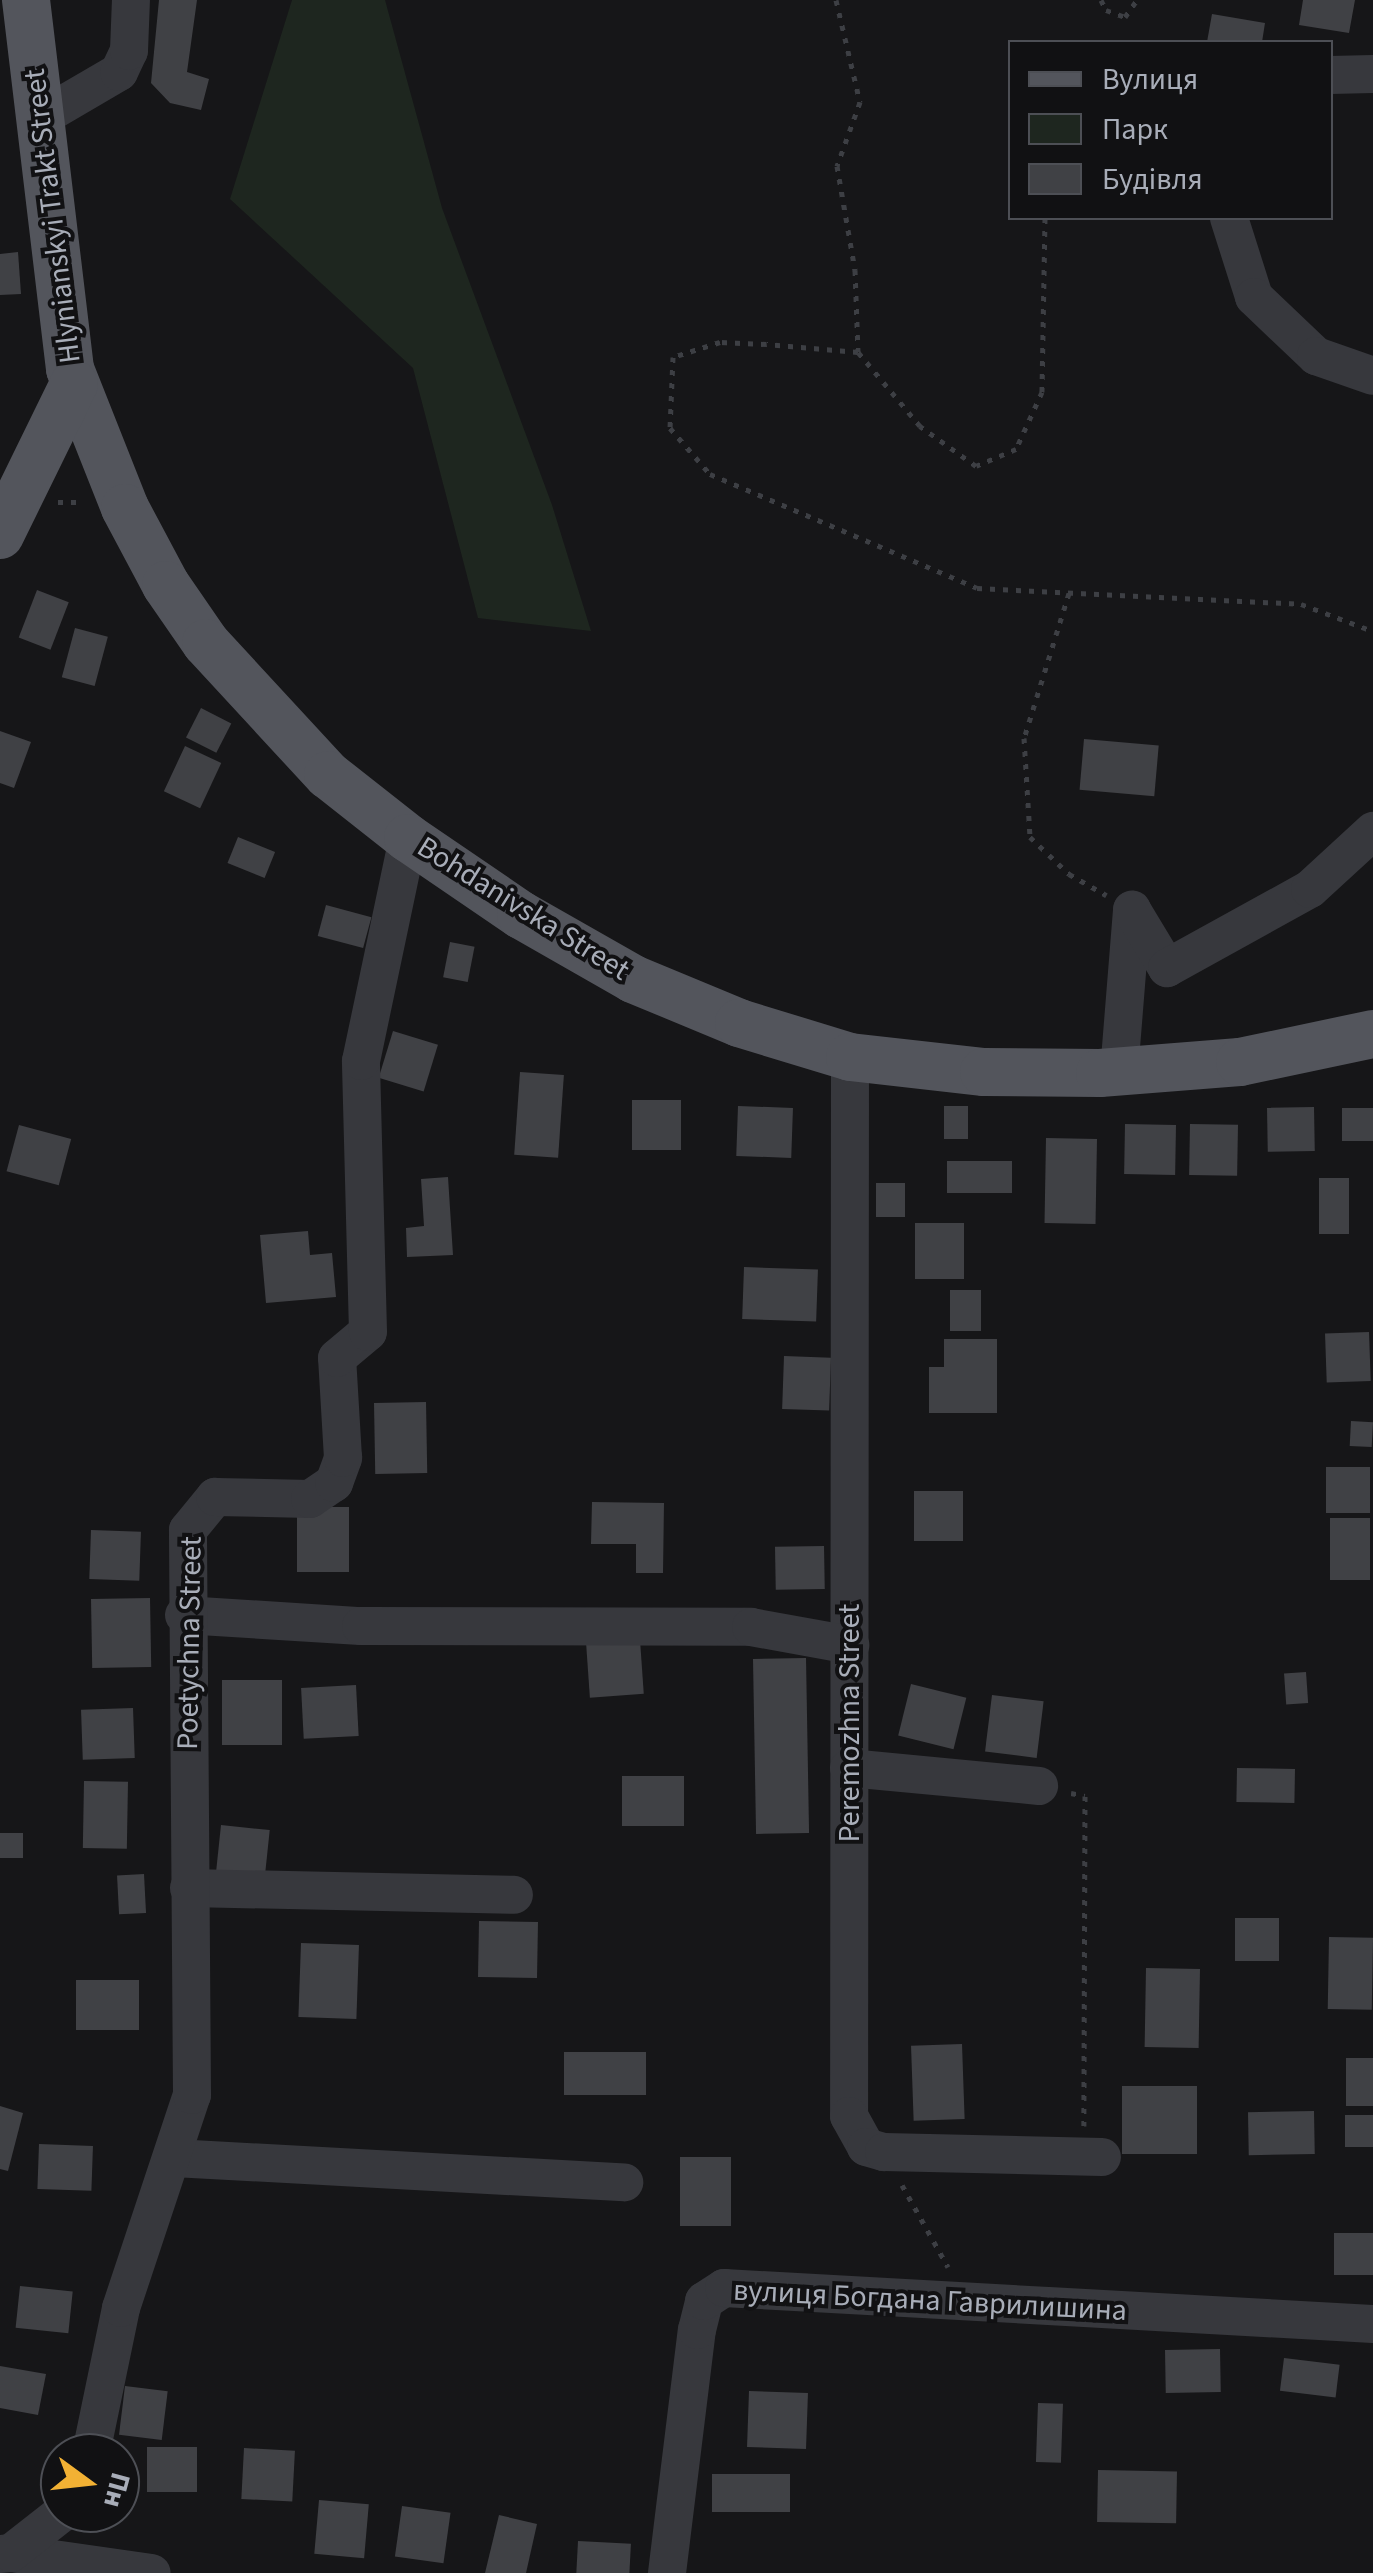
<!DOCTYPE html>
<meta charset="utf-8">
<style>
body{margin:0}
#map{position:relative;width:1373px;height:2573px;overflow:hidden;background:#161618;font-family:"Source Sans 3",sans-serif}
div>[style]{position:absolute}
.green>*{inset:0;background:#1e261f}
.building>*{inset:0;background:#404145;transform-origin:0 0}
.path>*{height:5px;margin-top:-2.5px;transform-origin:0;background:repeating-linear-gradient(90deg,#3d3f44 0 5px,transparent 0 13px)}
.minor>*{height:38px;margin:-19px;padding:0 19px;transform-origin:19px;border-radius:19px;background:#37383d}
.major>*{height:48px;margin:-24px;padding:0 24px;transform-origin:24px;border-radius:24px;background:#53555c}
span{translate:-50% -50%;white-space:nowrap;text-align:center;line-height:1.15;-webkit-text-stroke:8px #111113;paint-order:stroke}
.street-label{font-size:30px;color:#a8adb8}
.legend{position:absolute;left:1008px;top:40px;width:325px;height:180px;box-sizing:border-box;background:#111113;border:2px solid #4d4f55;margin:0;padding:12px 18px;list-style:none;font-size:30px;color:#a8adb8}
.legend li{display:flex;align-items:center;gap:20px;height:50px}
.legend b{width:50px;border:2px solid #4d4f55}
.north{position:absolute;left:40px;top:2433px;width:100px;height:100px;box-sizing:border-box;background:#111113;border:2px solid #4d4f55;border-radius:50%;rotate:105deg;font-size:28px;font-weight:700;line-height:40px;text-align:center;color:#a8adb8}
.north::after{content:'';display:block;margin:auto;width:35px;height:45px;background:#f2b134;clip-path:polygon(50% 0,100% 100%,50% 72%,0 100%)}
</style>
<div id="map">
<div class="green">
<i style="clip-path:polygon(292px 0,385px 0,442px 208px,552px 505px,591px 631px,478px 618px,413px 368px,230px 199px)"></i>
</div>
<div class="building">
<i style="clip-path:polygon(159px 0,197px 0,187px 72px,209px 79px,201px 110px,170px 103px,151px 83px)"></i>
<i style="clip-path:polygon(1303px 0,1355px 0,1349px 33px,1299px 25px)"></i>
<i style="clip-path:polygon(1212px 14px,1265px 23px,1262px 42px,1207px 42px)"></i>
<i style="clip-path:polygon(18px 252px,21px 294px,0 295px,0 254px)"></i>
<i style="left:37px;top:590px;width:34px;height:51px;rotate:21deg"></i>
<i style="left:75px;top:628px;width:34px;height:51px;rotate:15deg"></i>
<i style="left:201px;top:708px;width:34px;height:33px;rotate:27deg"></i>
<i style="clip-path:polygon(0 731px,31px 742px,14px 788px,0 783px)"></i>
<i style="left:1084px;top:739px;width:75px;height:51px;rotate:5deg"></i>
<i style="left:185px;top:746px;width:40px;height:50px;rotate:25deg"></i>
<i style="left:238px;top:837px;width:40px;height:28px;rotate:22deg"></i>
<i style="left:326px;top:905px;width:47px;height:32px;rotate:15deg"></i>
<i style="left:450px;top:942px;width:25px;height:36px;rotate:11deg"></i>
<i style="left:393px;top:1031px;width:47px;height:49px;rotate:17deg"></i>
<i style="left:520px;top:1072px;width:44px;height:83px;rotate:4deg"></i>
<i style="left:632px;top:1100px;width:49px;height:50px"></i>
<i style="left:738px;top:1106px;width:55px;height:50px;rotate:2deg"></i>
<i style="left:944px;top:1106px;width:24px;height:33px"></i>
<i style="left:1314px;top:1107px;width:44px;height:47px;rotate:89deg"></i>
<i style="left:1373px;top:1108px;width:33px;height:31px;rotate:90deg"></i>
<i style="left:1125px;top:1124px;width:51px;height:50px;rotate:1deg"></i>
<i style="left:1190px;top:1124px;width:48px;height:51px;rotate:1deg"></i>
<i style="left:19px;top:1125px;width:54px;height:48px;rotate:15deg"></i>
<i style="left:1046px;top:1138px;width:51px;height:85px;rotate:1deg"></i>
<i style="left:947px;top:1161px;width:65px;height:32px"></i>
<i style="clip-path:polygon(448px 1177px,453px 1255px,407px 1257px,406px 1228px,424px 1226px,421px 1179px)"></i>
<i style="left:1319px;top:1178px;width:30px;height:56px"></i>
<i style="left:876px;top:1183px;width:29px;height:34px"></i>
<i style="left:915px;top:1223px;width:49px;height:56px"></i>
<i style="clip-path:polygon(308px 1231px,310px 1255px,332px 1253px,336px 1297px,266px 1303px,260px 1235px)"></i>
<i style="left:744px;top:1267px;width:74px;height:52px;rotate:2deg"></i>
<i style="left:950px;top:1290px;width:31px;height:41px"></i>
<i style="left:1369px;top:1332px;width:49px;height:44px;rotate:88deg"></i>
<i style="clip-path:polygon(944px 1339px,997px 1339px,997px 1413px,929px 1413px,929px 1367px,944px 1367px)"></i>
<i style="left:784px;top:1356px;width:47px;height:53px;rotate:2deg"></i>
<i style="left:426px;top:1402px;width:71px;height:52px;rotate:89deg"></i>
<i style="left:1351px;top:1421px;width:22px;height:25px;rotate:3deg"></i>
<i style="left:1370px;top:1467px;width:46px;height:44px;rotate:90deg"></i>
<i style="left:914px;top:1491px;width:49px;height:50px"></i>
<i style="clip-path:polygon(592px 1502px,664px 1503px,663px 1573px,636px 1573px,636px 1544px,591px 1544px)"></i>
<i style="left:349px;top:1507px;width:65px;height:52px;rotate:90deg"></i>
<i style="left:1330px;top:1518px;width:40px;height:62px"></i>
<i style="left:91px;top:1530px;width:50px;height:49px;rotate:2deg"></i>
<i style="left:824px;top:1546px;width:43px;height:49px;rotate:89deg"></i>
<i style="left:150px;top:1598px;width:69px;height:59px;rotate:89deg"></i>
<i style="left:640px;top:1640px;width:54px;height:54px;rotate:86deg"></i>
<i style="left:806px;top:1658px;width:175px;height:53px;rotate:89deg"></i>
<i style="left:1306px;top:1672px;width:31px;height:22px;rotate:86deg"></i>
<i style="left:222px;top:1680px;width:60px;height:65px"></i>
<i style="left:911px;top:1684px;width:57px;height:53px;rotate:14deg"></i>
<i style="left:356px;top:1685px;width:51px;height:55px;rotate:87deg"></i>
<i style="left:992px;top:1695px;width:52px;height:57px;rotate:7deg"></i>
<i style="left:133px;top:1708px;width:50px;height:52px;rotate:88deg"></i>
<i style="left:1237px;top:1768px;width:58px;height:34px;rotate:1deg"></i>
<i style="left:622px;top:1776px;width:62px;height:50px"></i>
<i style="left:84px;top:1781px;width:44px;height:67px;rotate:1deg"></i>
<i style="left:221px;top:1825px;width:49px;height:54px;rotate:6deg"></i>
<i style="left:0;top:1833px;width:23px;height:25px"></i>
<i style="left:144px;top:1874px;width:39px;height:27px;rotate:87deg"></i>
<i style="left:1235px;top:1918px;width:44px;height:43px"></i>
<i style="left:479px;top:1921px;width:59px;height:56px;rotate:1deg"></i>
<i style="left:1329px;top:1937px;width:44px;height:72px;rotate:1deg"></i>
<i style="left:301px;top:1943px;width:58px;height:74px;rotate:2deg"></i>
<i style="left:1146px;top:1968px;width:54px;height:79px;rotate:1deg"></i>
<i style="left:139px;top:1980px;width:50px;height:63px;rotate:90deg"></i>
<i style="left:962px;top:2044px;width:75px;height:51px;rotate:88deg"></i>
<i style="left:564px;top:2052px;width:82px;height:43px"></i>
<i style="left:1373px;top:2058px;width:48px;height:27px;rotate:90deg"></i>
<i style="left:1122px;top:2086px;width:75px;height:68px"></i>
<i style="clip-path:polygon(0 2106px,23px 2113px,8px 2171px,0 2169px)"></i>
<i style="left:1314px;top:2111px;width:43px;height:66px;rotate:89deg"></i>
<i style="left:1345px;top:2115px;width:28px;height:32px"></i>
<i style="left:39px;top:2144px;width:54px;height:45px;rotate:2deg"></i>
<i style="left:680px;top:2157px;width:51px;height:69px"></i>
<i style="left:1373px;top:2233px;width:42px;height:39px;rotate:90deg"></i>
<i style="left:20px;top:2286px;width:53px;height:42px;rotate:6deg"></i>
<i style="left:1220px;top:2349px;width:43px;height:55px;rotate:89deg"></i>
<i style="left:1284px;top:2358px;width:56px;height:33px;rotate:7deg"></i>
<i style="clip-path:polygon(0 2366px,46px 2374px,38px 2415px,0 2408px)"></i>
<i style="left:125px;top:2386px;width:43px;height:49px;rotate:7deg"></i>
<i style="left:749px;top:2391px;width:59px;height:56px;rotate:2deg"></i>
<i style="left:1038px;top:2403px;width:25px;height:59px;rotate:2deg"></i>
<i style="left:147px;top:2447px;width:50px;height:45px"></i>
<i style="left:244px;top:2448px;width:51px;height:51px;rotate:3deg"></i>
<i style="left:1098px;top:2470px;width:79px;height:52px;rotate:1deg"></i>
<i style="left:712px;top:2474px;width:78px;height:38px"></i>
<i style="left:319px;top:2500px;width:50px;height:54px;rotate:5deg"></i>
<i style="left:402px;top:2506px;width:49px;height:51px;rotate:8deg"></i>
<i style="clip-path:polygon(499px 2515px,537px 2524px,526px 2573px,485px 2573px)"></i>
<i style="left:578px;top:2541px;width:53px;height:32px;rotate:3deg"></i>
</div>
<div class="path">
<i style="left:836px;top:0;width:105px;rotate:76.8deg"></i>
<i style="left:860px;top:102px;width:68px;rotate:109.8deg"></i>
<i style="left:837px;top:166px;width:106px;rotate:80.2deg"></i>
<i style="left:855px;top:270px;width:82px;rotate:87.9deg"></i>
<i style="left:1101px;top:0;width:11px;rotate:63deg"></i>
<i style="left:1106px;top:10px;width:20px;rotate:20deg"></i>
<i style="left:1125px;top:17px;width:21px;rotate:-55deg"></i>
<i style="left:1045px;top:218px;width:174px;rotate:91deg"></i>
<i style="left:1042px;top:392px;width:63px;rotate:114.5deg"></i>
<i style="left:1016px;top:449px;width:43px;rotate:157deg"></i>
<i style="left:976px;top:466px;width:69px;rotate:-144.5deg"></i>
<i style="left:920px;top:426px;width:97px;rotate:-130deg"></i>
<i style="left:858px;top:352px;width:92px;rotate:-175deg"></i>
<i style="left:766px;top:344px;width:46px;rotate:-177.5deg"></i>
<i style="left:720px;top:342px;width:49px;rotate:162.3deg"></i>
<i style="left:673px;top:357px;width:71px;rotate:92.4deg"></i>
<i style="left:670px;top:428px;width:61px;rotate:49deg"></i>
<i style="left:710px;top:474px;width:290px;rotate:23.1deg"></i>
<i style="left:977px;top:588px;width:324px;rotate:2.8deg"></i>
<i style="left:1301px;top:604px;width:77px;rotate:20.6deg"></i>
<i style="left:58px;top:502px;width:24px"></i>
<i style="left:1069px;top:593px;width:152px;rotate:107.2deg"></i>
<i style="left:1024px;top:738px;width:99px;rotate:86.5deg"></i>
<i style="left:1030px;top:837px;width:54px;rotate:43.5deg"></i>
<i style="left:1069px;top:874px;width:43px;rotate:29.6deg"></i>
<i style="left:1071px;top:1793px;width:14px;rotate:12deg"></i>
<i style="left:1085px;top:1796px;width:330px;rotate:90.2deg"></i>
<i style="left:902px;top:2185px;width:94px;rotate:60.7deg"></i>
</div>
<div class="minor">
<i style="left:1330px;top:75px;width:43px;rotate:-1.3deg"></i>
<i style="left:42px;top:117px;width:89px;rotate:-30.3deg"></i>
<i style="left:119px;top:72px;width:23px;rotate:-65deg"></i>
<i style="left:129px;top:51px;width:51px;rotate:-87.8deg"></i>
<i style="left:1229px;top:218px;width:83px;rotate:72.4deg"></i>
<i style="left:1254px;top:297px;width:86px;rotate:43.6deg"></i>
<i style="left:1316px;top:356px;width:60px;rotate:19.3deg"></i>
<i style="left:850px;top:1057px;width:1059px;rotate:90.05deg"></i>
<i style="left:849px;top:2116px;width:35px;rotate:61deg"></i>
<i style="left:866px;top:2147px;width:19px;rotate:16deg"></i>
<i style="left:884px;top:2152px;width:218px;rotate:1.3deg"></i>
<i style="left:1119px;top:1072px;width:163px;rotate:-85.4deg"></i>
<i style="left:1132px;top:910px;width:68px;rotate:58.9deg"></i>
<i style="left:1167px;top:968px;width:163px;rotate:-28.9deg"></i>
<i style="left:1310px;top:889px;width:86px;rotate:-42.6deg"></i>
<i style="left:184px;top:1615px;width:177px;rotate:3.6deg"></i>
<i style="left:361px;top:1626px;width:390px;rotate:0.1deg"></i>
<i style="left:751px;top:1627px;width:101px;rotate:10.3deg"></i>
<i style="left:849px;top:1768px;width:191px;rotate:5.4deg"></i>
<i style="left:189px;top:1888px;width:325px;rotate:1.2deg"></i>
<i style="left:174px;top:2158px;width:451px;rotate:3.1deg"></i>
<i style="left:91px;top:2453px;width:148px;rotate:-78.3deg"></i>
<i style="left:121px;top:2308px;width:225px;rotate:-71.6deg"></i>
<i style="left:192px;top:2095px;width:565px;rotate:-90.41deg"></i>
<i style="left:188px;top:1530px;width:43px;rotate:-50.7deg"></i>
<i style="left:215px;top:1497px;width:95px;rotate:1.2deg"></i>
<i style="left:310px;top:1499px;width:29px;rotate:-34deg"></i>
<i style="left:334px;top:1483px;width:27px;rotate:-70deg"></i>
<i style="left:343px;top:1458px;width:100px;rotate:-93.4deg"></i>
<i style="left:337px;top:1358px;width:40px;rotate:-40deg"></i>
<i style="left:368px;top:1332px;width:271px;rotate:-91.5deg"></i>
<i style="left:361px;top:1061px;width:228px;rotate:-78.1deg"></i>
<i style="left:11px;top:2553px;width:142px;rotate:8.1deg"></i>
<i style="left:0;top:2554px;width:11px;rotate:-5deg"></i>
<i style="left:11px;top:2553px;width:65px;rotate:-38.1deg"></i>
<i style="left:667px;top:2573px;width:245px;rotate:-83deg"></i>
<i style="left:697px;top:2330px;width:30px;rotate:-76deg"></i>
<i style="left:704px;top:2301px;width:24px;rotate:-33deg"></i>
<i style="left:724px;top:2288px;width:650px;rotate:3.17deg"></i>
</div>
<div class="major">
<i style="left:26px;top:0;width:372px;rotate:83.2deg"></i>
<i style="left:70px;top:369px;width:149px;rotate:68.4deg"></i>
<i style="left:125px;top:508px;width:87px;rotate:62deg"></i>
<i style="left:166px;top:585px;width:70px;rotate:55.4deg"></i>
<i style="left:206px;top:643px;width:180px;rotate:47.3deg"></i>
<i style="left:328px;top:775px;width:102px;rotate:38.2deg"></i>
<i style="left:408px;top:838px;width:137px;rotate:34.3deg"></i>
<i style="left:521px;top:915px;width:129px;rotate:29.7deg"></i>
<i style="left:633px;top:979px;width:115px;rotate:22.5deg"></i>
<i style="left:739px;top:1023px;width:116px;rotate:17deg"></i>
<i style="left:850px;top:1057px;width:135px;rotate:6.4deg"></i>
<i style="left:984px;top:1072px;width:116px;rotate:0.5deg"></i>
<i style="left:1100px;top:1073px;width:140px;rotate:-4.5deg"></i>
<i style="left:1240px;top:1062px;width:136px;rotate:-11.9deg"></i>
<i style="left:0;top:535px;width:168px;rotate:-63.9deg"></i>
</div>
<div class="street-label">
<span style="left:53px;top:216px;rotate:-97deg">Hlynianskyi Trakt Street</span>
<span style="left:523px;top:909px;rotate:32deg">Bohdanivska Street</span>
<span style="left:190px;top:1643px;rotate:-89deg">Poetychna Street</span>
<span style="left:850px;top:1723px;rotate:-90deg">Peremozhna Street</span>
<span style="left:930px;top:2301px;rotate:3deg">вулиця Богдана Гаврилишина</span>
</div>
<ul class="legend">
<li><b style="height:12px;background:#53555c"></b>Вулиця</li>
<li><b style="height:28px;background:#1e261f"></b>Парк</li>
<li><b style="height:28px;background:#404145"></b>Будівля</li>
</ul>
<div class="north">Пн</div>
</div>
